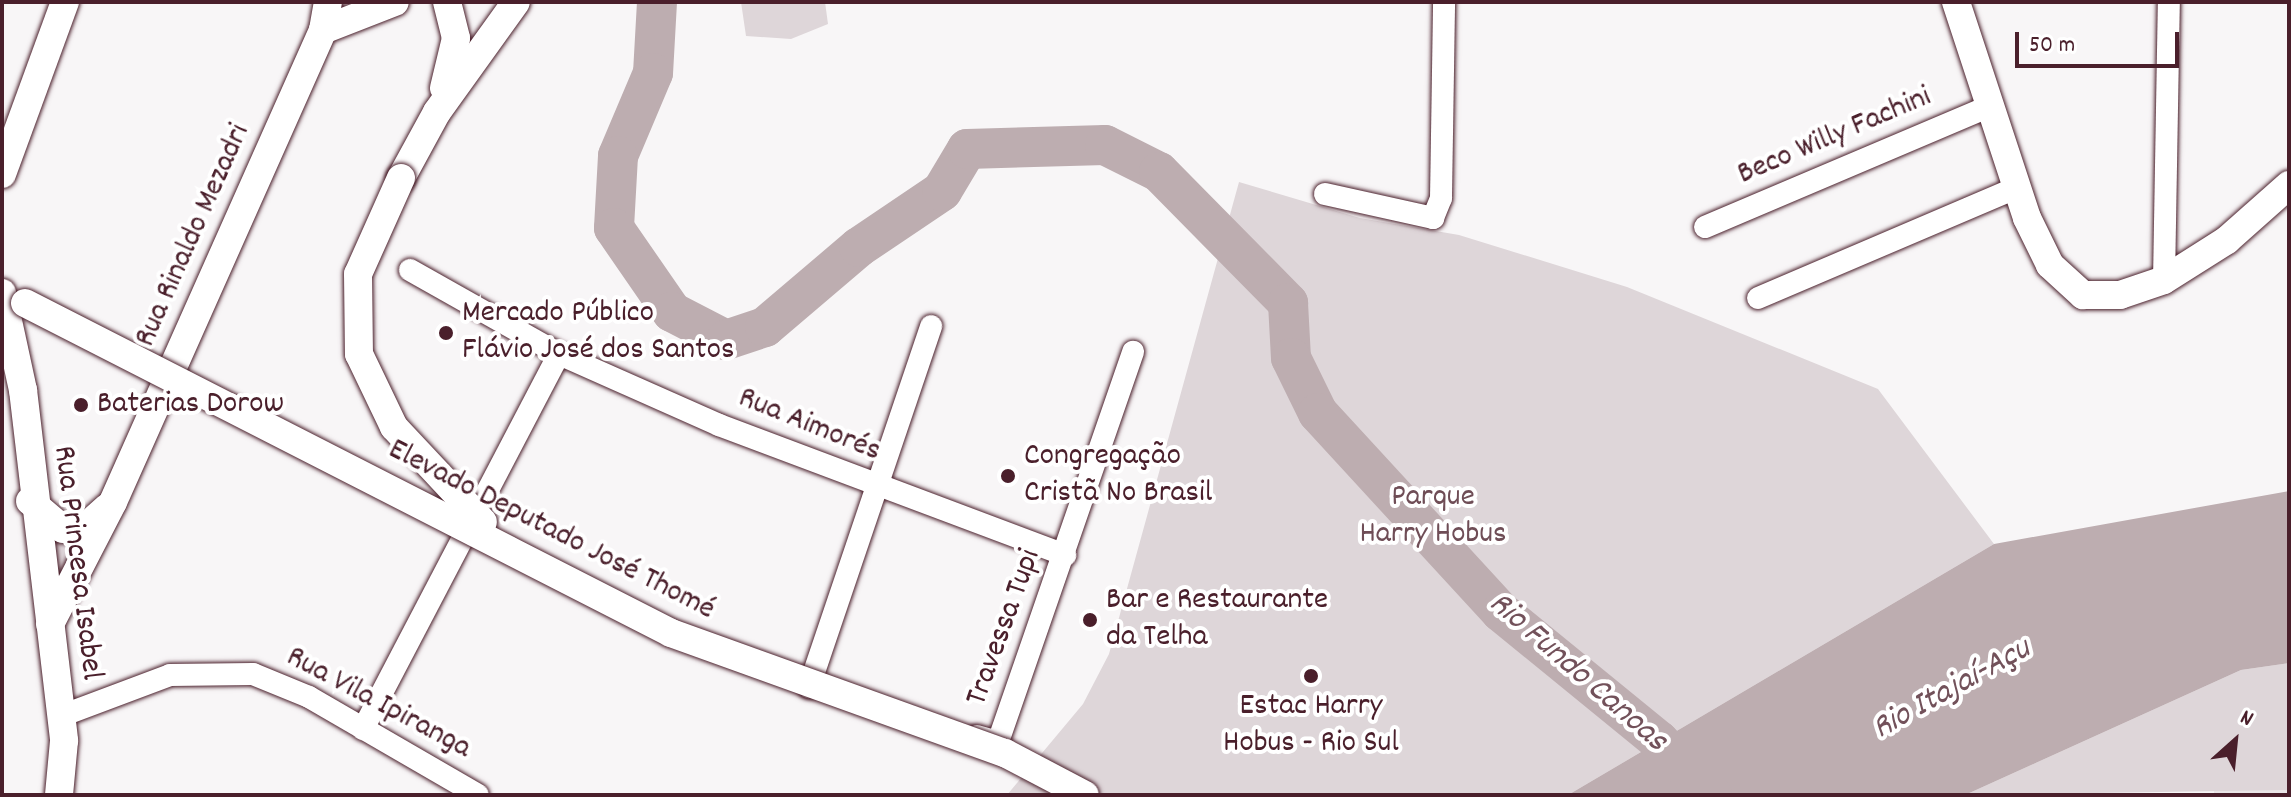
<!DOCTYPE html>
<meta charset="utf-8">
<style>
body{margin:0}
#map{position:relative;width:2291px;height:797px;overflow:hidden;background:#f8f6f7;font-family:Dekko,sans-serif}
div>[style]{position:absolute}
.built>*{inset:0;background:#ebe6e8}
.green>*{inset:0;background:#ded6d9}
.water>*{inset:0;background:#bdadb0}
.river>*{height:40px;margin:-20px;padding:0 20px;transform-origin:20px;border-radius:20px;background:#bdadb0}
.roads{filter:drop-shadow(0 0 2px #4a1f2b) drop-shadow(0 0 2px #4a1f2b)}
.minor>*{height:22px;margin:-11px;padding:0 11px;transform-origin:11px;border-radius:11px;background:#fff}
.tertiary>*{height:28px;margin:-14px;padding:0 14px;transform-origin:14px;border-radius:14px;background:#fff}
.bridges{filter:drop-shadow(0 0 2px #4a1f2b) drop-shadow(0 0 2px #4a1f2b)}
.tertiary-bridge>*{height:28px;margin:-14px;padding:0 14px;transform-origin:14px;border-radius:14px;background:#fff}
.dots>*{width:22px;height:22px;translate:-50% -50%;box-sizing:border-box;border:4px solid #fff;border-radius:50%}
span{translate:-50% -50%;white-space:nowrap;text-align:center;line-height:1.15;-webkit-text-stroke:8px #fff;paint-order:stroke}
.street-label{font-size:32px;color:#4a1f2b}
.poi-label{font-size:32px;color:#4a1f2b}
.left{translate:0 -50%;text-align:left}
.park-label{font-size:32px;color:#6f4d56}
.water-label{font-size:34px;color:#72515a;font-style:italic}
.frame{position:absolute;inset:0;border:4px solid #4a1f2b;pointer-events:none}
.north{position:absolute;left:2195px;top:701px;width:80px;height:80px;-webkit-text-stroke:6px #fff;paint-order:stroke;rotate:27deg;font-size:22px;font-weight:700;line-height:32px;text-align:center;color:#4a1f2b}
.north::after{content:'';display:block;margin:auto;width:28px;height:36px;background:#4a1f2b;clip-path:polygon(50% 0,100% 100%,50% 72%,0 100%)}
.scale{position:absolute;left:2015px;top:32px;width:164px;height:36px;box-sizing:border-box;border:4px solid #4a1f2b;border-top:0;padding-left:10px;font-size:24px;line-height:28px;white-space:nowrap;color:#4a1f2b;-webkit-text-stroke:6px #fff;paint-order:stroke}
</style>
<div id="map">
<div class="built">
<i style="clip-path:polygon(2214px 788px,2289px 790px,2289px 795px,2214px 795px)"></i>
</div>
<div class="green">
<i style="clip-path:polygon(741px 2px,825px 2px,828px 24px,791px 39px,746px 36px)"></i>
<i style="clip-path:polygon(1239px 182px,1360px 218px,1459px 235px,1627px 287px,1878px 389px,1994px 544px,1568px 795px,1007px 795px,1083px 704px,1109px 654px)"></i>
<i style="clip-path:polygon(95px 522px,51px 609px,50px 523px)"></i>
<i style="clip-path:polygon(2289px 663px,2289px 790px,1965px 795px,2241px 670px)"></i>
</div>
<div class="water">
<i style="clip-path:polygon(2289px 491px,2289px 663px,2241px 670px,1965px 795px,1568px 795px,1994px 544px)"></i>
</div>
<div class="river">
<i style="left:657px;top:2px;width:71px;rotate:93.2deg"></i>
<i style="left:653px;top:73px;width:90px;rotate:112.9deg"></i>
<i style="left:618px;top:156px;width:72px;rotate:93.2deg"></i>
<i style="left:614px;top:228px;width:102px;rotate:55.4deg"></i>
<i style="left:672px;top:312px;width:61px;rotate:27.4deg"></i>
<i style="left:726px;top:340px;width:41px;rotate:-18.4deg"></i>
<i style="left:765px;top:327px;width:123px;rotate:-40.4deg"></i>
<i style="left:859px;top:247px;width:100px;rotate:-34deg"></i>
<i style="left:942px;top:191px;width:49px;rotate:-59.2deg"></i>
<i style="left:967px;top:149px;width:138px;rotate:-1.7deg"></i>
<i style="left:1105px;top:145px;width:60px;rotate:26.6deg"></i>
<i style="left:1159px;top:172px;width:184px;rotate:45.4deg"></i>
<i style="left:1288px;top:303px;width:55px;rotate:86.9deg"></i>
<i style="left:1291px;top:358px;width:61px;rotate:63.9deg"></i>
<i style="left:1318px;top:413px;width:270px;rotate:47.4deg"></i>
<i style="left:1501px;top:612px;width:204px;rotate:39.2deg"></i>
<i style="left:1659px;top:741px;width:76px;rotate:45.5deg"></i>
</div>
<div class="roads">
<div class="minor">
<i style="left:1325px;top:194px;width:111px;rotate:12.5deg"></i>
<i style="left:1433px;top:218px;width:22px;rotate:-68deg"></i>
<i style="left:1441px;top:198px;width:196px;rotate:-89.1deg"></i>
<i style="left:1705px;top:227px;width:310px;rotate:-23deg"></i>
<i style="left:410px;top:270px;width:171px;rotate:29.4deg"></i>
<i style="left:559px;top:354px;width:175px;rotate:23.9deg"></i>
<i style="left:719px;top:425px;width:370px;rotate:20.6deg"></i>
<i style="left:2164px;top:280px;width:278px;rotate:-89deg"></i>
<i style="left:1758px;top:298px;width:280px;rotate:-23.1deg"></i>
<i style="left:809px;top:687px;width:381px;rotate:-71.3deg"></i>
<i style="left:61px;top:716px;width:116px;rotate:-20.6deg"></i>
<i style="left:170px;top:675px;width:83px;rotate:-0.7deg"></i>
<i style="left:253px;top:674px;width:61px;rotate:22.3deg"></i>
<i style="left:309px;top:697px;width:195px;rotate:30.1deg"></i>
<i style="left:363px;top:729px;width:423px;rotate:-62.4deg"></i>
<i style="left:977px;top:736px;width:22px;rotate:16deg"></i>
<i style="left:998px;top:742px;width:413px;rotate:-70.9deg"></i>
</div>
<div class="tertiary">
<i style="left:1956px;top:2px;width:227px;rotate:71.8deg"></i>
<i style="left:2027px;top:218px;width:52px;rotate:63.9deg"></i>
<i style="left:2050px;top:265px;width:45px;rotate:42.3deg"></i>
<i style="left:2083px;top:295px;width:37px"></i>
<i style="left:2120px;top:295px;width:46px;rotate:-18.8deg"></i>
<i style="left:2164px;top:280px;width:75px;rotate:-32.4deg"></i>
<i style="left:2227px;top:240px;width:83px;rotate:-41.6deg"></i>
<i style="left:323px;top:30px;width:77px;rotate:-21.3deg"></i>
<i style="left:444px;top:88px;width:51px;rotate:-76.5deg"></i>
<i style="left:456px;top:38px;width:37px;rotate:-104deg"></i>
<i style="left:2px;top:174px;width:183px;rotate:-69.9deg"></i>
<i style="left:401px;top:178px;width:75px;rotate:-61.4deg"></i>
<i style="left:437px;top:112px;width:135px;rotate:-54.3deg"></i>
<i style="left:2px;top:293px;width:99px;rotate:77.8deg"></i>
<i style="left:23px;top:390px;width:353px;rotate:83.3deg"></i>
<i style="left:64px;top:741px;width:54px;rotate:95.3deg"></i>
<i style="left:30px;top:501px;width:43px;rotate:40.3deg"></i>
<i style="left:63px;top:529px;width:26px;rotate:-11deg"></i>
<i style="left:89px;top:524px;width:24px;rotate:-42deg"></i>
<i style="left:50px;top:624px;width:137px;rotate:-62.7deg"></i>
<i style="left:113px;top:502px;width:517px;rotate:-66.01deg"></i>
<i style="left:323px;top:30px;width:28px;rotate:-80deg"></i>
</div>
</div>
<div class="bridges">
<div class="tertiary-bridge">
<i style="left:401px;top:178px;width:105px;rotate:114.1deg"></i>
<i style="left:358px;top:274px;width:80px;rotate:89.3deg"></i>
<i style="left:359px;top:354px;width:81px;rotate:64.4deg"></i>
<i style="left:394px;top:427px;width:130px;rotate:46.9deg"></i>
<i style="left:25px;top:303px;width:725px;rotate:27.06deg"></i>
<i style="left:671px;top:633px;width:355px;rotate:19.8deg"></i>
<i style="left:1005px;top:753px;width:90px;rotate:27.7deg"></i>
</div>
</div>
<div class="dots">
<i style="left:446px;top:333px;background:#4a1f2b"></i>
<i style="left:81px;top:405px;background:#4a1f2b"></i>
<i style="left:1008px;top:476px;background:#4a1f2b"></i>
<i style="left:1090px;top:620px;background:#4a1f2b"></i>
<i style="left:1311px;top:676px;background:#4a1f2b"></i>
</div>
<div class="street-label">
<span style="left:1835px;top:137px;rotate:-23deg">Beco Willy Fachini</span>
<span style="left:194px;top:236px;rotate:-66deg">Rua Rinaldo Mezadri</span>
<span style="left:809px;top:426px;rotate:22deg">Rua Aimorés</span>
<span style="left:551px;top:531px;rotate:27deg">Elevado Deputado José Thomé</span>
<span style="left:76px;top:563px;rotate:83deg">Rua Princesa Isabel</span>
<span style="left:1005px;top:628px;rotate:-70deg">Travessa Tupi</span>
<span style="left:378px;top:704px;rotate:28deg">Rua Vila Ipiranga</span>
</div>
<div class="poi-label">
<span class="left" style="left:462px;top:333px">Mercado Público<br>Flávio José dos Santos</span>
<span class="left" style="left:97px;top:405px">Baterias Dorow</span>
<span class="left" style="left:1024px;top:476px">Congregação<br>Cristã No Brasil</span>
<span class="left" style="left:1106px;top:620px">Bar e Restaurante<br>da Telha</span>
<span style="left:1311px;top:726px">Estac Harry<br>Hobus - Rio Sul</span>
</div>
<div class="park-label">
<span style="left:1433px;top:517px">Parque<br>Harry Hobus</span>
</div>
<div class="water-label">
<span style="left:1577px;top:673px;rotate:41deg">Rio Fundo Canoas</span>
<span style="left:1952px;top:690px;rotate:-29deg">Rio Itajaí-Açu</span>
</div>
<div class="frame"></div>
<div class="north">N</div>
<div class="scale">50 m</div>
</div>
